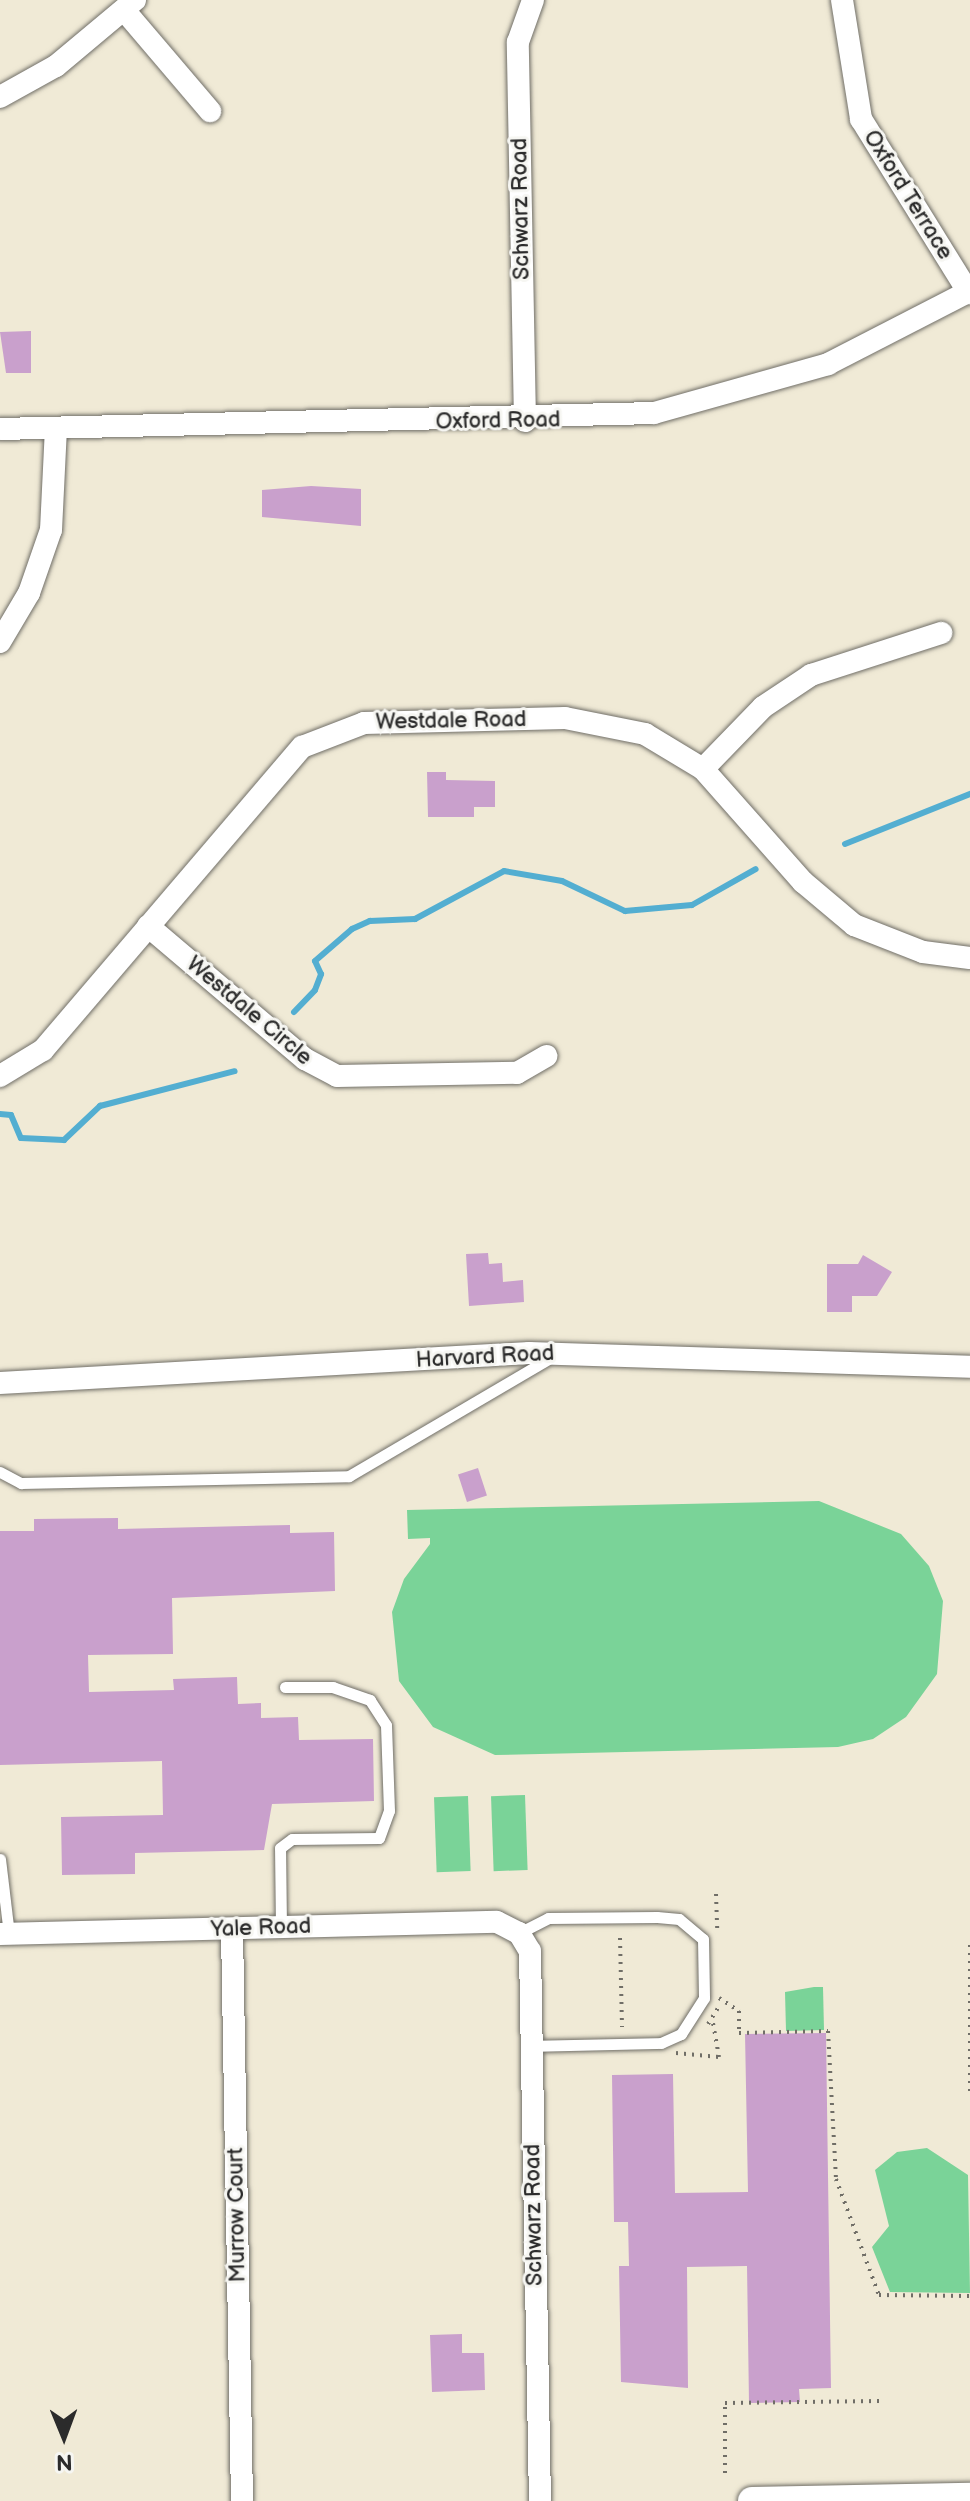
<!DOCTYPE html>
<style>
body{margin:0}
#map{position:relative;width:970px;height:2501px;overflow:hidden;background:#f0ead6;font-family:"Balsamiq Sans",sans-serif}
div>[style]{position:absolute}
.green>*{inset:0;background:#7ad398;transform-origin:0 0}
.stream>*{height:6px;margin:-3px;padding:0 3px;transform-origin:3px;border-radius:3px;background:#53aed1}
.building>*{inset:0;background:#c9a0cc;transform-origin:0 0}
.path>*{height:4px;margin-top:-2px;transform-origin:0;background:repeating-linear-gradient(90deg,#706e67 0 2px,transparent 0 8px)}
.roads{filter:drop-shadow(0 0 2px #706e67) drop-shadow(0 0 2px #706e67)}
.service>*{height:11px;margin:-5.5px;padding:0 5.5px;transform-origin:5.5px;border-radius:5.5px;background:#fff}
.minor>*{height:22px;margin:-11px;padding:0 11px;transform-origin:11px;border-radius:11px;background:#fff}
.tertiary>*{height:28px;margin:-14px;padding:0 14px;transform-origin:14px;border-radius:14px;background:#fff}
span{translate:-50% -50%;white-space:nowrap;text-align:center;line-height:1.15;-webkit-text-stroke:6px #f6f6f2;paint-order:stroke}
.street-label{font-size:22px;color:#2b2b2b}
.north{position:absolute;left:24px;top:2397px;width:80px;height:80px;-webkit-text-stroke:6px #f6f6f2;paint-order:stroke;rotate:179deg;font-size:22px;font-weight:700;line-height:32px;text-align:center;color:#2b2b2b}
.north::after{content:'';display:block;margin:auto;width:28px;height:36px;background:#2b2b2b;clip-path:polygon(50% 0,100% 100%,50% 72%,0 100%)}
</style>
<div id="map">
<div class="green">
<i style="clip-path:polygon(819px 1501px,901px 1534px,929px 1566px,943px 1601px,937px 1674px,906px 1717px,873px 1739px,838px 1747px,495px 1755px,433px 1727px,399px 1681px,392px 1612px,404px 1579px,430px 1544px,430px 1538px,408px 1539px,407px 1510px)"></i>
<i style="left:525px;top:1795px;width:75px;height:34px;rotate:88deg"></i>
<i style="left:468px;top:1796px;width:75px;height:34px;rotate:88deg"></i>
<i style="clip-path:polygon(814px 1987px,823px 1987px,824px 2030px,786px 2031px,785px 1992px)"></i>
<i style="clip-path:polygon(927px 2148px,968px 2175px,970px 2293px,890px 2292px,872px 2247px,889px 2226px,875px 2170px,897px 2152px)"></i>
</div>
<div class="stream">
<i style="left:845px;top:844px;width:135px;rotate:-21.8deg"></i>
<i style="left:294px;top:1012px;width:30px;rotate:-46deg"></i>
<i style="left:315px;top:990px;width:17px;rotate:-69deg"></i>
<i style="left:321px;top:974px;width:14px;rotate:-115deg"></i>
<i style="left:315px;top:961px;width:49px;rotate:-40.9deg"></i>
<i style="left:352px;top:929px;width:20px;rotate:-24deg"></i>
<i style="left:370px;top:921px;width:45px;rotate:-2.5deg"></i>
<i style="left:415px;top:919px;width:101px;rotate:-28.3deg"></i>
<i style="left:504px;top:871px;width:59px;rotate:9.8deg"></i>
<i style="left:562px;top:881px;width:70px;rotate:25.5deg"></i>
<i style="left:625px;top:911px;width:67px;rotate:-5.1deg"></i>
<i style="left:692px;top:905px;width:73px;rotate:-29.4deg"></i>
<i style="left:0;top:1114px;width:11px;rotate:5deg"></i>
<i style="left:11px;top:1115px;width:25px;rotate:67deg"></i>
<i style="left:21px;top:1138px;width:43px;rotate:2.7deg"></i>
<i style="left:64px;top:1140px;width:50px;rotate:-43.4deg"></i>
<i style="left:100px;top:1106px;width:139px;rotate:-14.5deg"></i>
</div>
<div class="building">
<i style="clip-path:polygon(31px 331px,31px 373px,6px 373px,0 332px)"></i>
<i style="clip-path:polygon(311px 486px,361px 489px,361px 526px,262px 517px,262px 490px)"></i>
<i style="clip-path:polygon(427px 772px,446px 772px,446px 780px,495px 781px,495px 807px,474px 807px,474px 817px,428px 817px)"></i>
<i style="clip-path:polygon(488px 1253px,489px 1264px,502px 1263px,503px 1282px,523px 1280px,524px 1302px,469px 1306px,466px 1254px)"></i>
<i style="clip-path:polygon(863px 1255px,892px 1272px,877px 1296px,852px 1296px,852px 1312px,827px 1312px,827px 1264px,858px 1264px)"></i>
<i style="left:478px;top:1468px;width:29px;height:21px;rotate:72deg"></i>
<i style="clip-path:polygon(118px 1518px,118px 1529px,290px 1525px,290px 1533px,334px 1532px,335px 1591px,172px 1598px,173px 1654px,88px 1655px,89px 1692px,174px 1690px,173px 1679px,237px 1677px,238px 1704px,261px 1703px,261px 1718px,298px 1717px,299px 1740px,373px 1739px,374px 1801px,272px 1804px,264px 1850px,135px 1853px,135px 1874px,62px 1875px,61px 1817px,163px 1815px,162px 1761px,0 1765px,0 1531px,34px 1531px,34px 1519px)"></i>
<i style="clip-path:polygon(826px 2033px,831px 2388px,799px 2389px,800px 2402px,749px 2403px,747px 2266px,687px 2267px,688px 2388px,621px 2382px,619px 2266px,629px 2266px,628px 2222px,614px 2222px,612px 2075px,673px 2074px,675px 2193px,748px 2192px,745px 2034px)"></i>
<i style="clip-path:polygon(462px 2334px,462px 2353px,484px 2353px,485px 2390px,432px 2392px,430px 2335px)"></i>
</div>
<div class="path">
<i style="left:716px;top:1894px;width:37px;rotate:88deg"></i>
<i style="left:620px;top:1938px;width:89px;rotate:88.7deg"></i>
<i style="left:970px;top:1945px;width:146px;rotate:90deg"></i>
<i style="left:719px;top:1998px;width:24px;rotate:33deg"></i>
<i style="left:739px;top:2011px;width:22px;rotate:90deg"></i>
<i style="left:739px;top:2033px;width:89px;rotate:-1.3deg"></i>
<i style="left:828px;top:2031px;width:148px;rotate:86.9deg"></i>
<i style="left:836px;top:2179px;width:124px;rotate:69.7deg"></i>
<i style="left:879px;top:2295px;width:91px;rotate:0.6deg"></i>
<i style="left:708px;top:2024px;width:19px;rotate:-58deg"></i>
<i style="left:676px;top:2053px;width:43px;rotate:5.3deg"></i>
<i style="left:719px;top:2057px;width:39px;rotate:-100deg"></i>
<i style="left:725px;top:2473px;width:70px;rotate:-90deg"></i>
<i style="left:725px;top:2403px;width:155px;rotate:-0.7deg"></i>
</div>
<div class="roads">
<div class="service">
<i style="left:0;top:1472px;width:24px;rotate:28deg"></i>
<i style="left:21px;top:1483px;width:328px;rotate:-1.2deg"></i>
<i style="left:349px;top:1476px;width:235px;rotate:-30.4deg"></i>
<i style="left:0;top:1859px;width:76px;rotate:83.2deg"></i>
<i style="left:281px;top:1927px;width:79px;rotate:-90.7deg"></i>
<i style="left:280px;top:1848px;width:15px;rotate:-37deg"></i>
<i style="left:292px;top:1839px;width:87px;rotate:-0.7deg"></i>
<i style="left:379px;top:1838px;width:29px;rotate:-70deg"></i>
<i style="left:389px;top:1811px;width:86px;rotate:-92deg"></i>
<i style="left:386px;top:1725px;width:30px;rotate:-123deg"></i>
<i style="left:370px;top:1700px;width:39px;rotate:-161deg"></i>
<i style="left:333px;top:1687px;width:48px;rotate:180deg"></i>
<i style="left:519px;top:1933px;width:33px;rotate:-27deg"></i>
<i style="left:548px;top:1918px;width:109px;rotate:-0.5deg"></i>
<i style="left:657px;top:1917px;width:22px;rotate:5deg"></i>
<i style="left:679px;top:1919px;width:31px;rotate:40deg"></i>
<i style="left:703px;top:1939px;width:59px;rotate:89deg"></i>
<i style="left:704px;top:1998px;width:43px;rotate:122.6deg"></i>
<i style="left:681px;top:2034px;width:22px;rotate:156deg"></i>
<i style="left:661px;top:2043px;width:129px;rotate:178.7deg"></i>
</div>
<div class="minor">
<i style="left:842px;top:0;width:121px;rotate:80.9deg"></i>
<i style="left:861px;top:119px;width:205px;rotate:58.2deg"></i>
<i style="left:124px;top:10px;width:133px;rotate:49.6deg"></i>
<i style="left:0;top:97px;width:64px;rotate:-29deg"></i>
<i style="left:56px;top:66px;width:103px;rotate:-39.9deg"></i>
<i style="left:525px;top:421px;width:379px;rotate:-91.1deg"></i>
<i style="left:518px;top:42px;width:45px;rotate:-70.3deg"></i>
<i style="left:0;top:429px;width:654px;rotate:-1.4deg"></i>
<i style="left:654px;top:413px;width:181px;rotate:-15.7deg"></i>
<i style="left:828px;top:364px;width:160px;rotate:-27.2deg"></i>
<i style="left:0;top:642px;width:57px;rotate:-59.4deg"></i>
<i style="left:29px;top:593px;width:67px;rotate:-70.8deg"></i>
<i style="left:51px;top:530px;width:102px;rotate:-87.2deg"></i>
<i style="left:703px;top:769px;width:86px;rotate:-45.9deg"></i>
<i style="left:763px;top:707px;width:58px;rotate:-33.7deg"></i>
<i style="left:811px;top:675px;width:137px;rotate:-17.9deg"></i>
<i style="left:148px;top:926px;width:206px;rotate:40.3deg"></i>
<i style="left:305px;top:1059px;width:36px;rotate:28deg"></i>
<i style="left:337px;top:1076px;width:180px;rotate:-1deg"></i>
<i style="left:517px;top:1073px;width:34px;rotate:-30deg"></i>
<i style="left:0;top:1076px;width:50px;rotate:-31.2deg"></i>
<i style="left:43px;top:1050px;width:399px;rotate:-49.5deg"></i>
<i style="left:302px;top:747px;width:66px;rotate:-21.2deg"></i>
<i style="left:364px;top:723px;width:201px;rotate:-1.4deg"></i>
<i style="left:565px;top:718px;width:82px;rotate:11.3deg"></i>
<i style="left:645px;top:734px;width:68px;rotate:31.1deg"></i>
<i style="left:703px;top:769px;width:151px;rotate:48.5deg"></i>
<i style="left:803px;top:882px;width:67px;rotate:40.1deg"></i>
<i style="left:854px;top:925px;width:74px;rotate:21.4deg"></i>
<i style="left:923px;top:952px;width:47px;rotate:7.3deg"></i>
<i style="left:0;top:1383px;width:530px;rotate:-3.25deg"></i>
<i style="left:529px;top:1353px;width:441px;rotate:1.8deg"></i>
<i style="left:232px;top:1929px;width:572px;rotate:89deg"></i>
<i style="left:0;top:1934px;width:497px;rotate:-1.4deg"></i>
<i style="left:497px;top:1922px;width:25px;rotate:27deg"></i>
<i style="left:519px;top:1933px;width:21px;rotate:59deg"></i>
<i style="left:530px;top:1951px;width:550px;rotate:88.96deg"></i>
</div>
<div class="tertiary">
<i style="left:752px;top:2501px;width:218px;rotate:-1.1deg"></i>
</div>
</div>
<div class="street-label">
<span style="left:908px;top:195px;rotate:58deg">Oxford Terrace</span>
<span style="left:521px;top:209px;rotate:-91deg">Schwarz Road</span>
<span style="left:498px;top:421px;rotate:-1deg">Oxford Road</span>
<span style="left:451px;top:721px;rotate:-1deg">Westdale Road</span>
<span style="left:249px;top:1011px;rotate:40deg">Westdale Circle</span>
<span style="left:485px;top:1357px;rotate:-3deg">Harvard Road</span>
<span style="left:261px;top:1928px;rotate:-2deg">Yale Road</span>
<span style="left:237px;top:2215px;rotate:-91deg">Murrow Court</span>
<span style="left:534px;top:2215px;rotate:-91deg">Schwarz Road</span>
</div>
<div class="north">N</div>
</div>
